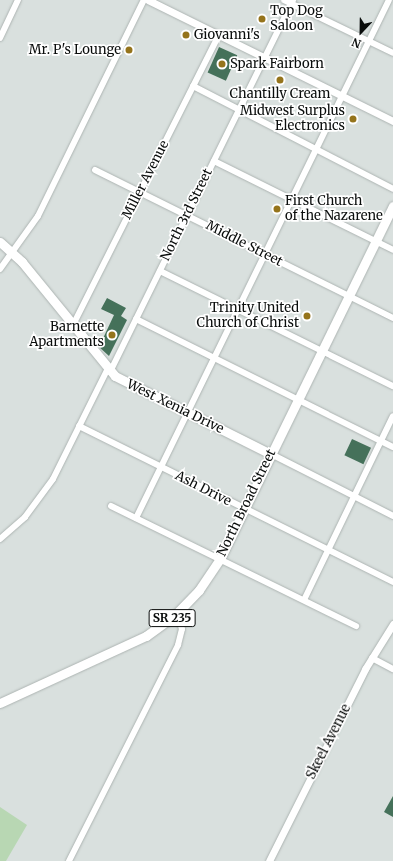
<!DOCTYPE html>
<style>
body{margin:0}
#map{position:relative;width:393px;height:861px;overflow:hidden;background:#d9e0de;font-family:Merriweather,serif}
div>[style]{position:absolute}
.green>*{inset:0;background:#b8d7b3}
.building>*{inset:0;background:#45715a;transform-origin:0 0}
.roads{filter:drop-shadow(0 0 1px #adb4b2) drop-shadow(0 0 1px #adb4b2)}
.minor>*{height:6px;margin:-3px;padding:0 3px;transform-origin:3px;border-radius:3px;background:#fff}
.tertiary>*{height:7px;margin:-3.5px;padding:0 3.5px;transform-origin:3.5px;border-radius:3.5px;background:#fff}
.primary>*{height:9px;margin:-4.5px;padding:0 4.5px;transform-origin:4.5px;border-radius:4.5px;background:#fff}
.dots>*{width:11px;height:11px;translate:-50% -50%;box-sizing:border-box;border:2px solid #fff;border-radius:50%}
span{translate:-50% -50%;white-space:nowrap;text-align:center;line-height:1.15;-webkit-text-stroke:3.5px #fff;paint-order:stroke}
.shield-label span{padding:1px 3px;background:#fff;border:1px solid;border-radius:3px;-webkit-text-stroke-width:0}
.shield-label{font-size:12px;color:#0a0d0c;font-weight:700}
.poi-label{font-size:13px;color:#0a0d0c}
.left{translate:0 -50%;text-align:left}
.right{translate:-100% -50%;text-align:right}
.street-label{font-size:13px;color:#0a0d0c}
.north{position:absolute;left:341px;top:12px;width:40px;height:40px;-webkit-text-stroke:3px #fff;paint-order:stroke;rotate:202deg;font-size:11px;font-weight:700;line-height:16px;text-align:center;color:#0a0d0c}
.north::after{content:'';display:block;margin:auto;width:14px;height:18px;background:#0a0d0c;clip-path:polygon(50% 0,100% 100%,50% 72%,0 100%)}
</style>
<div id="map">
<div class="green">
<i style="clip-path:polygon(0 807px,27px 825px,6px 861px,0 861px)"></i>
</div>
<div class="building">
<i style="left:219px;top:47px;width:20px;height:28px;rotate:24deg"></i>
<i style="clip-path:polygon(107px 298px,126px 308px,121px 316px,127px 320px,109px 356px,99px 347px,114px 315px,101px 309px)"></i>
<i style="left:352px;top:439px;width:21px;height:18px;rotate:25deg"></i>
<i style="clip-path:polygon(393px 796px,393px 817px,384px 812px)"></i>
</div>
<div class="roads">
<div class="minor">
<i style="left:284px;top:0;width:121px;rotate:25.9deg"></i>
<i style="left:0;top:38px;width:42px;rotate:-64.7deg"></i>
<i style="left:193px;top:86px;width:225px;rotate:27.2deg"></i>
<i style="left:214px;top:161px;width:200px;rotate:26.4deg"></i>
<i style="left:95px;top:170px;width:333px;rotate:26.4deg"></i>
<i style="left:0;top:269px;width:65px;rotate:-54.4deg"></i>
<i style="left:38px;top:216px;width:241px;rotate:-63.9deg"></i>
<i style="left:160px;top:271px;width:260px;rotate:26.3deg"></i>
<i style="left:136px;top:319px;width:287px;rotate:26.5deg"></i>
<i style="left:73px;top:325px;width:325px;rotate:-63.3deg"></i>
<i style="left:110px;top:372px;width:415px;rotate:-63.8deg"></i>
<i style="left:79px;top:426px;width:351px;rotate:26.4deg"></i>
<i style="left:271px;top:454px;width:137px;rotate:26.9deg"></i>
<i style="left:111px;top:506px;width:273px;rotate:26.1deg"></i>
<i style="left:136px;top:518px;width:576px;rotate:-63.97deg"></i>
<i style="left:0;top:539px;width:33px;rotate:-41deg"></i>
<i style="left:25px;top:517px;width:47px;rotate:-53.6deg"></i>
<i style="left:53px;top:479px;width:122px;rotate:-63.6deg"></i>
<i style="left:304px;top:600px;width:204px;rotate:-64.2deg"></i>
<i style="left:372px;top:658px;width:24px;rotate:28deg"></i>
<i style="left:69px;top:861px;width:242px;rotate:-63.2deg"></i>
<i style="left:178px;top:645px;width:16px;rotate:-76deg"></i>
<i style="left:182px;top:629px;width:17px;rotate:-107deg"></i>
</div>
<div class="tertiary">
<i style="left:148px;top:0;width:273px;rotate:26.3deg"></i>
<i style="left:269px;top:861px;width:215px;rotate:-63.4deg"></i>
<i style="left:365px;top:669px;width:53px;rotate:-58.1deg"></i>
</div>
<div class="primary">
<i style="left:0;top:242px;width:30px;rotate:42deg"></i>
<i style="left:22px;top:262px;width:147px;rotate:50.8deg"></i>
<i style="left:115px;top:376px;width:174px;rotate:26.6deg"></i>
<i style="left:0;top:703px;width:161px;rotate:-24.7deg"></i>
<i style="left:146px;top:636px;width:34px;rotate:-36deg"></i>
<i style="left:174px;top:616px;width:36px;rotate:-46deg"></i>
<i style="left:199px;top:590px;width:37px;rotate:-56deg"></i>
<i style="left:220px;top:559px;width:393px;rotate:-63.9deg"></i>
</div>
</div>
<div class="dots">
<i style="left:262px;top:19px;background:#95741c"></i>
<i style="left:186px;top:35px;background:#95741c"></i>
<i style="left:129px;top:50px;background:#95741c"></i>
<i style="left:222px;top:64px;background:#95741c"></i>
<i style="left:280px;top:80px;background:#95741c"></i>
<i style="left:353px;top:119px;background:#95741c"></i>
<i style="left:277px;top:209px;background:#95741c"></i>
<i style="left:307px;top:316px;background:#95741c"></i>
<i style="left:112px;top:335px;background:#95741c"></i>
</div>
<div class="shield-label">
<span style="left:172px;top:618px">SR 235</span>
</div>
<div class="poi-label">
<span class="left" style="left:270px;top:19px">Top Dog<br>Saloon</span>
<span class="left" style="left:194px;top:35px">Giovanni's</span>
<span class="right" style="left:121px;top:50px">Mr. P's Lounge</span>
<span class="left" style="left:230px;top:64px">Spark Fairborn</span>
<span style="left:280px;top:94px">Chantilly Cream</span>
<span class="right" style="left:345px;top:119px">Midwest Surplus<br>Electronics</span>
<span class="left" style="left:285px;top:209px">First Church<br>of the Nazarene</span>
<span class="right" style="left:299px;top:316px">Trinity United<br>Church of Christ</span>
<span class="right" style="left:104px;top:335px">Barnette<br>Apartments</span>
</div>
<div class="street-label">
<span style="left:146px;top:180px;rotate:-63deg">Miller Avenue</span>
<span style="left:187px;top:215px;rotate:-64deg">North 3rd Street</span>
<span style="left:244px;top:244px;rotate:27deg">Middle Street</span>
<span style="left:175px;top:407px;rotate:26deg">West Xenia Drive</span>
<span style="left:203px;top:489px;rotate:27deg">Ash Drive</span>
<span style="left:247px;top:503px;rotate:-64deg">North Broad Street</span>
<span style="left:329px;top:742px;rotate:-63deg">Skeel Avenue</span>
</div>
<div class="north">N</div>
</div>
